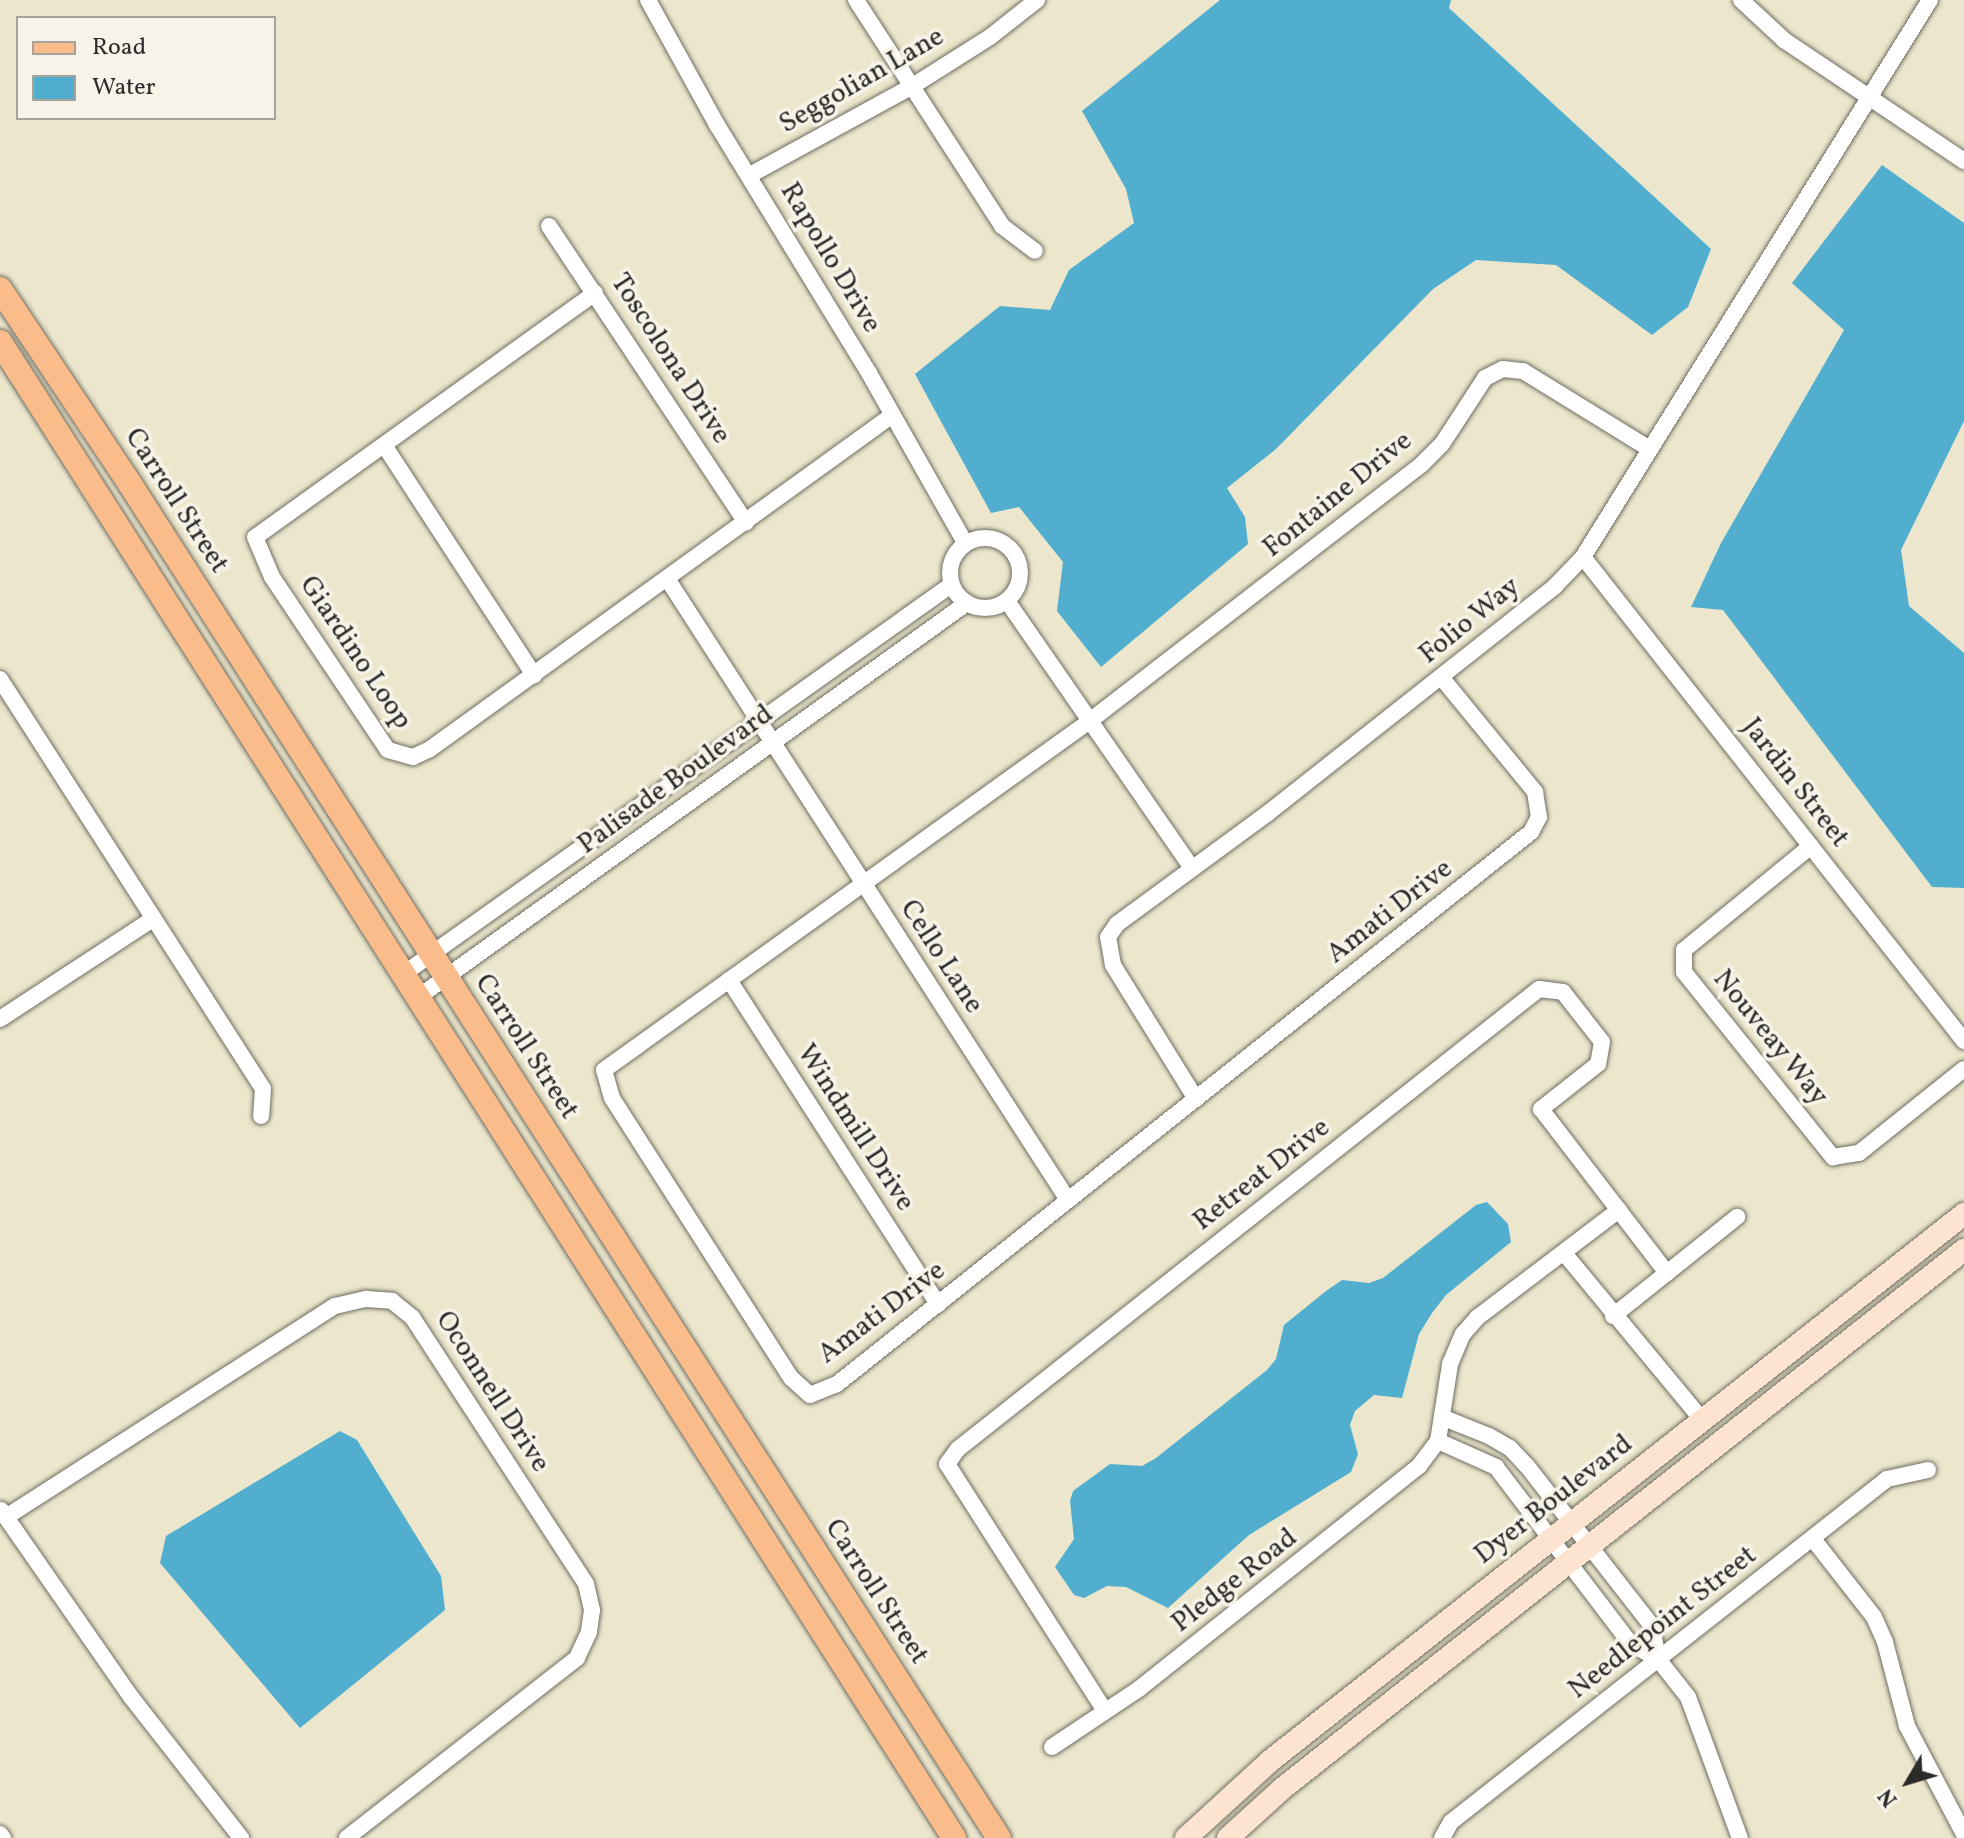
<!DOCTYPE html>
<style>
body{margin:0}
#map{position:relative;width:1964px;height:1838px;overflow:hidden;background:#ece7cc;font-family:Vollkorn,serif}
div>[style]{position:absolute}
.water>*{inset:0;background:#51aecf}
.roads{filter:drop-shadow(0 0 2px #6f6d63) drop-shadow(0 0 2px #6f6d63)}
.street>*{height:16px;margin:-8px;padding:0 8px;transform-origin:8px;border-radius:8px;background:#fff}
.street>.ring{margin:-8px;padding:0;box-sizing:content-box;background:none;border:16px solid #fff;border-radius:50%}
.secondary>*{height:22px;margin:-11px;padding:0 11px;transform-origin:11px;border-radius:11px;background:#fde4d0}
.primary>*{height:24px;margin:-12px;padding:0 12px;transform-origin:12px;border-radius:12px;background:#f9bc8a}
span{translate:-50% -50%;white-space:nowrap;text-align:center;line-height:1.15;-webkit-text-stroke:7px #f7f3e8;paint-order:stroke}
.street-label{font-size:28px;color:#2b2b2b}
.legend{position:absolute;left:16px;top:16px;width:260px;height:104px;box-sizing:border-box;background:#f7f3e8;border:2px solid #a5a39c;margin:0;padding:10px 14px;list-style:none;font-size:24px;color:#2b2b2b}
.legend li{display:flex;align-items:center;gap:16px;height:40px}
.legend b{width:40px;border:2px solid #a5a39c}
.north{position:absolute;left:1868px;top:1742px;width:80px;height:80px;-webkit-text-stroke:6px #f7f3e8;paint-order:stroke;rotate:232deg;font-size:22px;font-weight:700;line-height:32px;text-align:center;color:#2b2b2b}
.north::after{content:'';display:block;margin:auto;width:28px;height:36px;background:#2b2b2b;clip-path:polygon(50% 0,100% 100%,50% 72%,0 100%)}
</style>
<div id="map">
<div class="water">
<i style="clip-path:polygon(1220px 0,1451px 0,1449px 8px,1711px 249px,1688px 307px,1652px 335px,1556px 265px,1476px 260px,1433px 289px,1276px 449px,1227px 488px,1245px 517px,1248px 544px,1101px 667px,1057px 611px,1063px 562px,1019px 507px,991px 513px,915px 374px,1000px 306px,1050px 310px,1069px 270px,1134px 223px,1126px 189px,1082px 111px)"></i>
<i style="clip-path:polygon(1882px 165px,1964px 223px,1964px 421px,1901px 550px,1909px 606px,1964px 653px,1964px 888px,1932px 887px,1723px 610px,1691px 607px,1721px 543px,1844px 330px,1792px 283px)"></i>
<i style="clip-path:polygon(1487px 1202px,1508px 1224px,1511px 1242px,1446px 1295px,1432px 1313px,1419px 1334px,1402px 1398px,1374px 1395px,1355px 1411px,1350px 1425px,1358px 1454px,1351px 1472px,1249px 1535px,1168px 1608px,1126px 1587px,1107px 1586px,1084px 1598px,1074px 1595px,1055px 1567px,1074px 1539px,1070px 1501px,1073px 1491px,1110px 1464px,1142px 1466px,1156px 1458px,1267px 1370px,1276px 1359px,1284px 1325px,1326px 1291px,1342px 1280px,1369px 1283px,1383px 1278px,1476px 1205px)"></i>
<i style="clip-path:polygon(340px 1431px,357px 1440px,441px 1576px,445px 1610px,300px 1728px,160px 1563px,166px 1536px)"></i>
</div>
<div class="roads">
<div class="street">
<i style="left:648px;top:0;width:143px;rotate:61.1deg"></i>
<i style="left:717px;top:125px;width:291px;rotate:58.5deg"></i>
<i style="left:869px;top:373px;width:195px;rotate:60.5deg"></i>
<i style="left:856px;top:0;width:269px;rotate:57.1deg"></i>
<i style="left:1002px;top:226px;width:41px;rotate:37.1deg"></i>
<i style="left:1741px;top:0;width:59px;rotate:42.9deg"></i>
<i style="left:1784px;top:40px;width:217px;rotate:33.9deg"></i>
<i style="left:750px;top:175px;width:183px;rotate:-28.7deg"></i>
<i style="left:911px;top:87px;width:93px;rotate:-32.3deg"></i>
<i style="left:990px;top:37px;width:60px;rotate:-38.2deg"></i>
<i style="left:549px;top:226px;width:356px;rotate:56.4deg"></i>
<i style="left:595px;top:293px;width:418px;rotate:144.3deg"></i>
<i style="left:255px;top:537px;width:43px;rotate:67deg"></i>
<i style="left:272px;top:577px;width:208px;rotate:56.2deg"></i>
<i style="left:388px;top:750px;width:26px;rotate:16deg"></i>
<i style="left:413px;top:757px;width:19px;rotate:-25deg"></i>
<i style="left:430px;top:749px;width:569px;rotate:-35.84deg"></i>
<i style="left:384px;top:445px;width:275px;rotate:56.9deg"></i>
<i class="ring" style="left:950px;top:538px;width:54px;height:54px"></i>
<i style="left:1583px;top:557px;width:616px;rotate:51.79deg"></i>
<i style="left:668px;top:580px;width:738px;rotate:57.17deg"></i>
<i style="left:1007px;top:601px;width:325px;rotate:55.3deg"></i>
<i style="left:1441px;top:677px;width:149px;rotate:50.7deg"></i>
<i style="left:1535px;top:792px;width:25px;rotate:81deg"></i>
<i style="left:1539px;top:817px;width:17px;rotate:118deg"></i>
<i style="left:1531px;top:832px;width:887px;rotate:141.5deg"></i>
<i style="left:837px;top:1384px;width:29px;rotate:158deg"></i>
<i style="left:810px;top:1395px;width:25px;rotate:-138deg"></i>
<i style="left:791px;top:1378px;width:332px;rotate:-122.6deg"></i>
<i style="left:612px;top:1098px;width:29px;rotate:-106deg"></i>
<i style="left:604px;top:1070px;width:600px;rotate:-35.7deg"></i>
<i style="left:1091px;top:720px;width:418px;rotate:-37.7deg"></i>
<i style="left:1422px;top:464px;width:28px;rotate:-45deg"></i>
<i style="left:1442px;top:444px;width:79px;rotate:-56.9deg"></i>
<i style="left:1485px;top:378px;width:20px;rotate:-27deg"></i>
<i style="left:1503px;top:369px;width:20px;rotate:6deg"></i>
<i style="left:1523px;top:371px;width:149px;rotate:31.6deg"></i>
<i style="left:0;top:679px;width:487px;rotate:57.3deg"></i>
<i style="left:263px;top:1089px;width:27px;rotate:94deg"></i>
<i style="left:1811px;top:846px;width:164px;rotate:140.7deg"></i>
<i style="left:1684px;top:950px;width:22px;rotate:90deg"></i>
<i style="left:1684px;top:972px;width:238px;rotate:51.2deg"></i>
<i style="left:1833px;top:1157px;width:26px;rotate:-9deg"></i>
<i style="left:1859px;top:1153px;width:134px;rotate:-38.7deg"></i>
<i style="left:402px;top:975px;width:673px;rotate:-35.39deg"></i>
<i style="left:729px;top:980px;width:386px;rotate:57.2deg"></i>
<i style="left:417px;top:998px;width:677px;rotate:-35.69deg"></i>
<i style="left:0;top:1019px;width:183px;rotate:-33.2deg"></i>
<i style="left:1196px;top:1099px;width:158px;rotate:-121.8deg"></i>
<i style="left:1113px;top:965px;width:28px;rotate:-100deg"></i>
<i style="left:1108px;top:937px;width:16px;rotate:-55deg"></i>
<i style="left:1117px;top:924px;width:187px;rotate:-36.3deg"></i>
<i style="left:1268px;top:813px;width:366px;rotate:-38.3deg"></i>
<i style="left:1555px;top:586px;width:40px;rotate:-46deg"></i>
<i style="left:1583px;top:557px;width:656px;rotate:-58.08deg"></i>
<i style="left:1564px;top:1253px;width:218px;rotate:50.4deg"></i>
<i style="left:1613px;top:1316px;width:159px;rotate:-38.6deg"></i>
<i style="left:1444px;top:1418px;width:48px;rotate:21.8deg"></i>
<i style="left:1489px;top:1436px;width:24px;rotate:30deg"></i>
<i style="left:1510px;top:1448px;width:25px;rotate:47deg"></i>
<i style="left:1527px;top:1466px;width:203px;rotate:52deg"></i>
<i style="left:1652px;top:1626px;width:34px;rotate:80deg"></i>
<i style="left:1438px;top:1441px;width:64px;rotate:24.1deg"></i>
<i style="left:1496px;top:1467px;width:221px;rotate:52.7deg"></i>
<i style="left:1630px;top:1643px;width:32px;rotate:30deg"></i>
<i style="left:1658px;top:1659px;width:48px;rotate:51.7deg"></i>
<i style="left:1688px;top:1697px;width:150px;rotate:69.8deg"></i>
<i style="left:1px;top:1510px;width:228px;rotate:55.2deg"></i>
<i style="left:131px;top:1697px;width:179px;rotate:52deg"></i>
<i style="left:6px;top:1517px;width:391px;rotate:-32.7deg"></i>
<i style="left:335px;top:1306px;width:32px;rotate:-13deg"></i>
<i style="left:366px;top:1299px;width:26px;rotate:4deg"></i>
<i style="left:392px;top:1301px;width:26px;rotate:39deg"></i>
<i style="left:412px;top:1317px;width:319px;rotate:56.9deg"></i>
<i style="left:586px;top:1584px;width:27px;rotate:77deg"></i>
<i style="left:592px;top:1610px;width:22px;rotate:98deg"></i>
<i style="left:589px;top:1632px;width:29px;rotate:115deg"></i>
<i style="left:577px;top:1658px;width:292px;rotate:142deg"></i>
<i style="left:1813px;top:1539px;width:99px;rotate:52deg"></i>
<i style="left:1874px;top:1617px;width:27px;rotate:66deg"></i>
<i style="left:1885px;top:1642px;width:87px;rotate:75.3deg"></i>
<i style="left:1907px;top:1726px;width:122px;rotate:62.2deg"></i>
<i style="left:1105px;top:1711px;width:293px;rotate:-122.6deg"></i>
<i style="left:947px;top:1464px;width:19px;rotate:-54deg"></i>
<i style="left:958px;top:1449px;width:741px;rotate:-38.37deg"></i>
<i style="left:1539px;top:989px;width:24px;rotate:7deg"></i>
<i style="left:1563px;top:992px;width:63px;rotate:52deg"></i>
<i style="left:1602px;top:1042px;width:22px;rotate:100deg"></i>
<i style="left:1598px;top:1064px;width:73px;rotate:141.7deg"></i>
<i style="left:1541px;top:1109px;width:207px;rotate:52.5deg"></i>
<i style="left:1052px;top:1747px;width:106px;rotate:-33.8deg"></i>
<i style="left:1140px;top:1688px;width:357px;rotate:-38.5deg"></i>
<i style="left:1419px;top:1466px;width:31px;rotate:-53deg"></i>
<i style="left:1438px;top:1441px;width:78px;rotate:-81.1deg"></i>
<i style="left:1450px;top:1364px;width:33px;rotate:-67deg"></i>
<i style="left:1463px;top:1334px;width:23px;rotate:-49deg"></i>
<i style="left:1478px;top:1317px;width:177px;rotate:-37.2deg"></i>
<i style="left:0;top:1834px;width:5px;rotate:53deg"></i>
<i style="left:1442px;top:1838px;width:18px;rotate:-61deg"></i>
<i style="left:1451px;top:1822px;width:555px;rotate:-38.19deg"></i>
<i style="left:1887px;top:1479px;width:42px;rotate:-12.4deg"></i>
</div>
<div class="secondary">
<i style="left:1186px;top:1838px;width:114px;rotate:-42.5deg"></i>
<i style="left:1270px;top:1761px;width:884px;rotate:-38.24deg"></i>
<i style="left:1228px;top:1838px;width:74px;rotate:-42.3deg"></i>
<i style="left:1283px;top:1788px;width:868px;rotate:-38.31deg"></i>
</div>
<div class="primary">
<i style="left:0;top:289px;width:234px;rotate:56.3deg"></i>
<i style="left:130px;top:484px;width:1609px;rotate:57.31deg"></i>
<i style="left:0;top:342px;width:1774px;rotate:57.47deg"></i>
</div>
</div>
<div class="street-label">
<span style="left:862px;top:81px;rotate:-30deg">Seggolian Lane</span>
<span style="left:830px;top:258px;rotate:59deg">Rapollo Drive</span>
<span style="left:670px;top:359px;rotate:57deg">Toscolona Drive</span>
<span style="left:1338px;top:495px;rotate:-39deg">Fontaine Drive</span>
<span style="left:176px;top:501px;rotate:57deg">Carroll Street</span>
<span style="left:1470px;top:621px;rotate:-39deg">Folio Way</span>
<span style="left:355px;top:653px;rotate:56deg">Giardino Loop</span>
<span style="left:676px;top:780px;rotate:-36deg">Palisade Boulevard</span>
<span style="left:1795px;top:783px;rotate:52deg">Jardin Street</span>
<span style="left:1390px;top:912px;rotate:-38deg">Amati Drive</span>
<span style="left:941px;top:957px;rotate:57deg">Cello Lane</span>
<span style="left:1770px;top:1038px;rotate:51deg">Nouveay Way</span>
<span style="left:526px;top:1047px;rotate:57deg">Carroll Street</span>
<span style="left:855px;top:1128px;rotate:57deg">Windmill Drive</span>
<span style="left:1262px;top:1175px;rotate:-38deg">Retreat Drive</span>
<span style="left:882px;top:1313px;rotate:-37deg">Amati Drive</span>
<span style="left:492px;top:1392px;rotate:57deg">Oconnell Drive</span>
<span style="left:1554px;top:1500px;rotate:-38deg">Dyer Boulevard</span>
<span style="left:1235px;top:1581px;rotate:-38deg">Pledge Road</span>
<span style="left:876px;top:1592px;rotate:57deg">Carroll Street</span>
<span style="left:1663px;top:1623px;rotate:-38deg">Needlepoint Street</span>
</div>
<ul class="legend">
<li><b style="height:10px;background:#f9bc8a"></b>Road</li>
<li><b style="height:22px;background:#51aecf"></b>Water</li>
</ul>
<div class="north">N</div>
</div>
